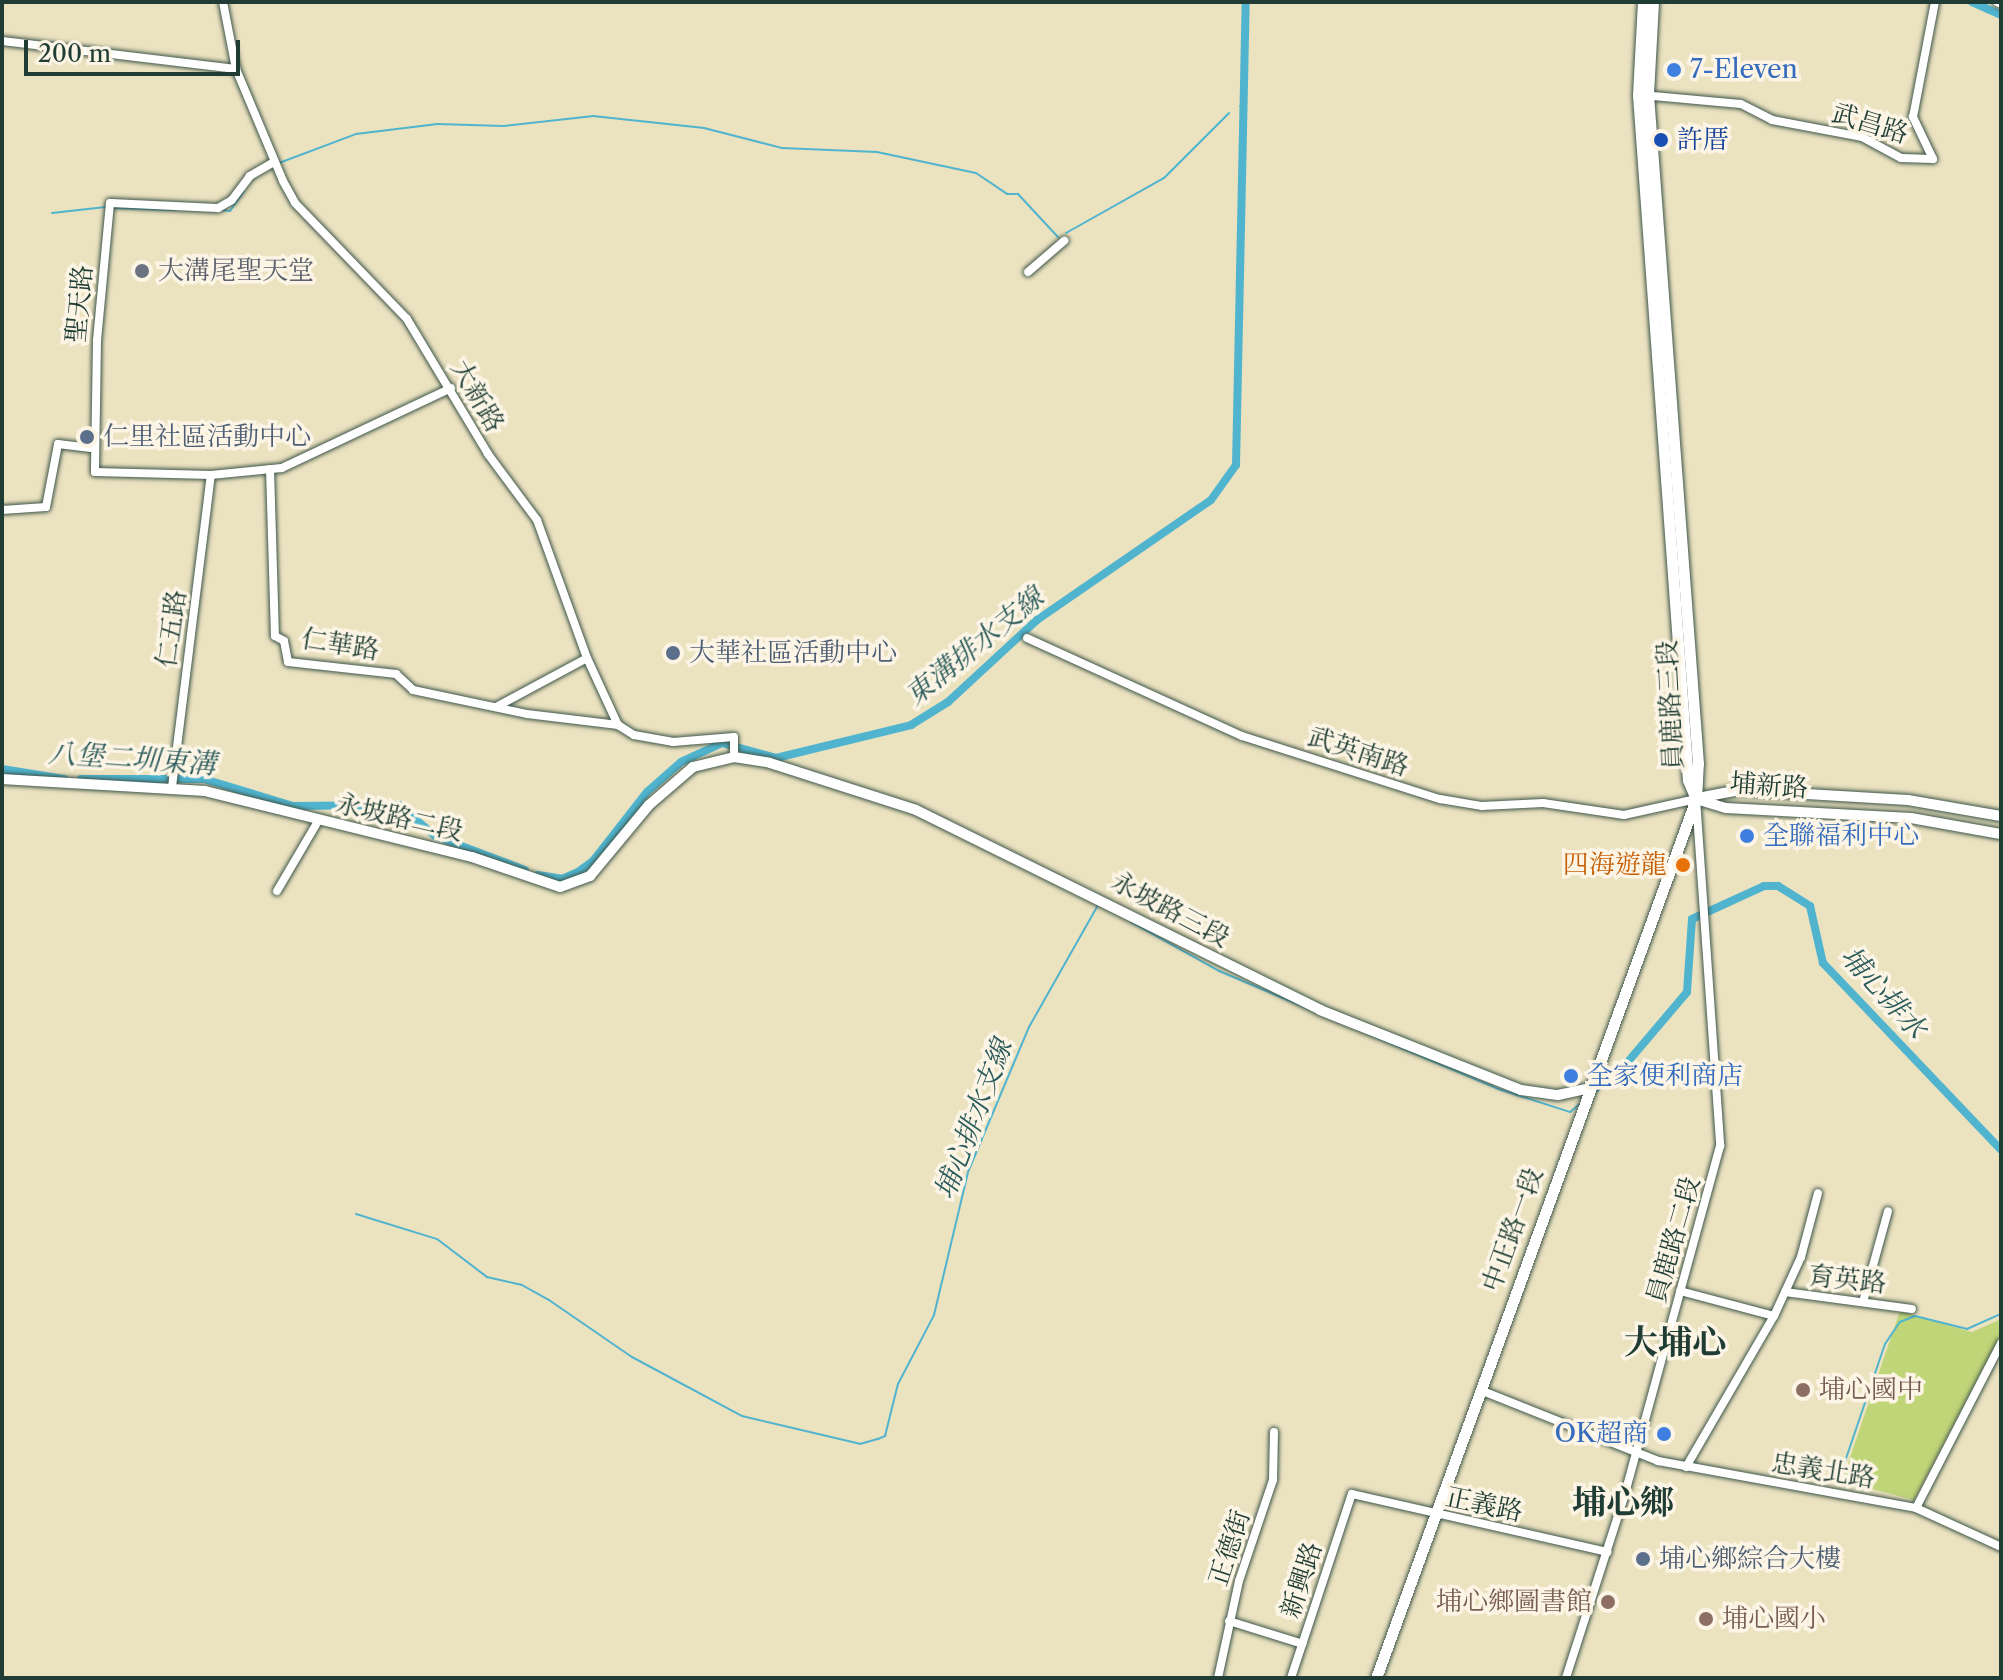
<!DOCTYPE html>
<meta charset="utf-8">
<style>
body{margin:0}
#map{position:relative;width:2003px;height:1680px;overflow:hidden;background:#ebe2c0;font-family:"Libre Caslon Text","Noto Serif TC",serif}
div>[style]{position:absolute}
.green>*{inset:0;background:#c0d578}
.stream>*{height:2px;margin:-1px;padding:0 1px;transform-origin:1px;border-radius:1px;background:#50b4cf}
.canal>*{height:8px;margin:-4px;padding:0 4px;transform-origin:4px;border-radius:4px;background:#50b4cf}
.roads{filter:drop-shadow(0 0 2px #3e5649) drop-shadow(0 0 2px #3e5649)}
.minor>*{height:8px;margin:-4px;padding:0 4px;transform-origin:4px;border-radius:4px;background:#fff}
.tertiary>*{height:10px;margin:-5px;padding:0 5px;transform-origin:5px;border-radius:5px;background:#fff}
.secondary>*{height:11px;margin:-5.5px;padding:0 5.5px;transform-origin:5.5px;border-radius:5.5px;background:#fff}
.dots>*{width:22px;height:22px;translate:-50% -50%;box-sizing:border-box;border:4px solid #fcf5e5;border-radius:50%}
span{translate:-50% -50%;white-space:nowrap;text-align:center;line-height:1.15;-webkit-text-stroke:7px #fcf5e5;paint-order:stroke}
.shop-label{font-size:26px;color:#366cbe}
.left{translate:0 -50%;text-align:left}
.right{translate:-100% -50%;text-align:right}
.street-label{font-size:26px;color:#1f3d34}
.transit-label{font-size:26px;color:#164399}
.worship-label{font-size:26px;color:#5b616d}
.service-label{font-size:26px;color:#4e5e75}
.food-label{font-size:26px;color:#c56008}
.education-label{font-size:26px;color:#785e54}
.water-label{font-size:28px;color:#2b5b5b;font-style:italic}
.district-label{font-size:34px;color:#1f3d34;font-weight:700}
.frame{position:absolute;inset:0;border:4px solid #1f3d34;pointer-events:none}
.scale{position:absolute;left:24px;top:40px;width:216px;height:36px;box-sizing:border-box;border:4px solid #1f3d34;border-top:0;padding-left:10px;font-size:24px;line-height:28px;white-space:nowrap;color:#1f3d34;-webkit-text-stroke:6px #fcf5e5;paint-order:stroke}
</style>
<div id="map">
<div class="green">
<i style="clip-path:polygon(1900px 1311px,1972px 1332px,2001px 1319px,2001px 1334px,1914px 1500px,1842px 1481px)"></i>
</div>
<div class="stream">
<i style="left:1240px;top:106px;width:5px;rotate:-37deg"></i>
<i style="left:279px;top:163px;width:82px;rotate:-20.6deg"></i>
<i style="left:356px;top:134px;width:82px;rotate:-7deg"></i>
<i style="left:437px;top:124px;width:67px;rotate:1.7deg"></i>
<i style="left:504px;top:126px;width:90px;rotate:-6.4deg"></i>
<i style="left:593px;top:116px;width:112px;rotate:6.2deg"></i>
<i style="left:704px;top:128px;width:81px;rotate:14.4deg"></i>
<i style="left:782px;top:148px;width:95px;rotate:2.4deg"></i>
<i style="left:877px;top:152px;width:101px;rotate:12deg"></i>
<i style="left:976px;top:173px;width:37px;rotate:34deg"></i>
<i style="left:1007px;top:194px;width:11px"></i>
<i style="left:1018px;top:194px;width:59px;rotate:47.1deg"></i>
<i style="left:113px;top:208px;width:61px;rotate:1.9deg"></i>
<i style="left:221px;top:210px;width:9px;rotate:6deg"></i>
<i style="left:230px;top:211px;width:24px;rotate:-55deg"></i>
<i style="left:52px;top:213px;width:54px;rotate:-6.3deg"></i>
<i style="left:1066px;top:233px;width:112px;rotate:-29.3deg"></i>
<i style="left:1164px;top:178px;width:92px;rotate:-45deg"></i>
<i style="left:1131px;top:922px;width:101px;rotate:29.1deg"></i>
<i style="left:1219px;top:971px;width:303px;rotate:22.9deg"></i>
<i style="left:1498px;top:1089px;width:76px;rotate:17.7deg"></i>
<i style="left:1570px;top:1112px;width:14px;rotate:-39deg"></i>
<i style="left:1596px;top:1092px;width:24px;rotate:-38deg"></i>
<i style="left:356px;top:1214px;width:85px;rotate:17.2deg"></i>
<i style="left:437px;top:1239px;width:63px;rotate:37.2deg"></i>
<i style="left:487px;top:1277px;width:36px;rotate:13deg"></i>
<i style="left:522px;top:1285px;width:31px;rotate:29deg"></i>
<i style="left:549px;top:1300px;width:101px;rotate:34.5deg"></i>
<i style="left:632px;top:1357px;width:125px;rotate:28.2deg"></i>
<i style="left:742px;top:1416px;width:121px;rotate:13.3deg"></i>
<i style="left:860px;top:1444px;width:19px;rotate:-16deg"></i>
<i style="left:878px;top:1439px;width:8px;rotate:-23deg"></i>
<i style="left:885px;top:1436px;width:54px;rotate:-76deg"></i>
<i style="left:898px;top:1384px;width:78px;rotate:-62.4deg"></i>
<i style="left:934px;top:1315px;width:147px;rotate:-76.6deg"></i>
<i style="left:968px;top:1172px;width:157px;rotate:-67.2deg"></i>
<i style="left:1029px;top:1027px;width:140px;rotate:-60.5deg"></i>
<i style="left:1838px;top:1482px;width:146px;rotate:-71.2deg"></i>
<i style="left:1885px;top:1344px;width:27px;rotate:-56deg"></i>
<i style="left:1900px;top:1322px;width:16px;rotate:-22deg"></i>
<i style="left:1915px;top:1316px;width:54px;rotate:14deg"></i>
<i style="left:1967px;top:1329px;width:37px;rotate:-24deg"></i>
</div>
<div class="canal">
<i style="left:1972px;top:2px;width:32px;rotate:24deg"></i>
<i style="left:2px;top:769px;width:63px;rotate:9.2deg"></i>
<i style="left:81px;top:779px;width:123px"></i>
<i style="left:204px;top:779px;width:93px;rotate:16.9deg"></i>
<i style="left:293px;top:806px;width:106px;rotate:-0.5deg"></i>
<i style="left:399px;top:805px;width:48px;rotate:40.7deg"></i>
<i style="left:435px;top:836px;width:96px;rotate:20.7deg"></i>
<i style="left:538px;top:875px;width:24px;rotate:9deg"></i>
<i style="left:562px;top:879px;width:17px;rotate:-24deg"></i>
<i style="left:578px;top:872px;width:19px;rotate:-36deg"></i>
<i style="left:593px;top:861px;width:88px;rotate:-52deg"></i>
<i style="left:647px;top:792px;width:45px;rotate:-41.4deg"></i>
<i style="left:681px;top:762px;width:45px;rotate:-24.9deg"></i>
<i style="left:722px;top:743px;width:56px;rotate:15.5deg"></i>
<i style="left:776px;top:758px;width:139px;rotate:-13.7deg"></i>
<i style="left:911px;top:725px;width:44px;rotate:-31.9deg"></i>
<i style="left:948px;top:702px;width:121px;rotate:-42.7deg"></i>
<i style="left:1037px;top:620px;width:211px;rotate:-34.6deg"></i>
<i style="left:1211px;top:500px;width:43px;rotate:-54.5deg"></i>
<i style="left:1236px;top:465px;width:463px;rotate:-88.8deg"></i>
<i style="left:1615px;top:1077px;width:111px;rotate:-49.7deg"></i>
<i style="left:1687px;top:992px;width:73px;rotate:-86.1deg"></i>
<i style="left:1692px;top:919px;width:79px;rotate:-24.6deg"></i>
<i style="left:1764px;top:886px;width:14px"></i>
<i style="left:1778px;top:886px;width:38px;rotate:32deg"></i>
<i style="left:1810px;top:906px;width:58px;rotate:77.2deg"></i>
<i style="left:1823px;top:963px;width:258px;rotate:46.4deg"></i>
</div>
<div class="roads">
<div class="minor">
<i style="left:223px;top:2px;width:68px;rotate:79deg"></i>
<i style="left:236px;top:69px;width:121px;rotate:67.2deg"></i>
<i style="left:283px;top:181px;width:25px;rotate:61deg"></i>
<i style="left:295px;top:203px;width:161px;rotate:46deg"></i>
<i style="left:407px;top:319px;width:157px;rotate:59deg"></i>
<i style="left:488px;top:454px;width:82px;rotate:53.4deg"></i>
<i style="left:537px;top:520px;width:147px;rotate:70.1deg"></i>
<i style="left:587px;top:658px;width:74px;rotate:65.2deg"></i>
<i style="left:618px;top:725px;width:19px;rotate:32deg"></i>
<i style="left:634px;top:735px;width:40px;rotate:10deg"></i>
<i style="left:673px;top:742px;width:61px;rotate:-4.7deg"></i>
<i style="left:734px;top:737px;width:20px;rotate:90deg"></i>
<i style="left:1997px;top:2px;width:4px;rotate:27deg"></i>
<i style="left:2px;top:41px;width:236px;rotate:6.8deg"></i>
<i style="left:1642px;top:95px;width:99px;rotate:5.2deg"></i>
<i style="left:1741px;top:104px;width:35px;rotate:27deg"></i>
<i style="left:1772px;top:120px;width:92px;rotate:10.7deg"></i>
<i style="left:1862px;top:137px;width:44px;rotate:28.3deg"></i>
<i style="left:1901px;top:158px;width:32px;rotate:2deg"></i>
<i style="left:1933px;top:159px;width:47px;rotate:-115.5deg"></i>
<i style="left:1913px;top:117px;width:117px;rotate:-79.2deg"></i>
<i style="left:274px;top:162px;width:28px;rotate:150deg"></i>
<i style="left:250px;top:176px;width:30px;rotate:127deg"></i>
<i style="left:232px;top:200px;width:16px;rotate:150deg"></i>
<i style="left:218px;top:208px;width:108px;rotate:-177.3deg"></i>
<i style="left:110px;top:203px;width:138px;rotate:95.4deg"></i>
<i style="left:97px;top:340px;width:132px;rotate:90.9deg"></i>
<i style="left:95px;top:472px;width:116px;rotate:1.5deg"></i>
<i style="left:211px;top:475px;width:71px;rotate:-5.6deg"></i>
<i style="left:282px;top:468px;width:187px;rotate:-25.3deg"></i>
<i style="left:1028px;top:272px;width:48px;rotate:-40.7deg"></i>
<i style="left:270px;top:469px;width:167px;rotate:88.3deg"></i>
<i style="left:275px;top:636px;width:10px;rotate:29deg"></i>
<i style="left:284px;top:641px;width:21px;rotate:79deg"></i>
<i style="left:288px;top:662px;width:109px;rotate:6.3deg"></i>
<i style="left:396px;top:674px;width:23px;rotate:43deg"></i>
<i style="left:413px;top:690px;width:116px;rotate:11.9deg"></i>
<i style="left:527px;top:714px;width:92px;rotate:6.9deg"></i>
<i style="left:2px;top:510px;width:44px;rotate:-3.9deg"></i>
<i style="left:46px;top:507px;width:64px;rotate:-79.2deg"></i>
<i style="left:58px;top:444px;width:35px;rotate:7deg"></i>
<i style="left:1027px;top:638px;width:236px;rotate:24.5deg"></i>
<i style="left:1242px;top:736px;width:208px;rotate:17.7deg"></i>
<i style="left:1440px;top:799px;width:43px;rotate:9.5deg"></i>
<i style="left:1482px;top:806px;width:61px;rotate:-2.8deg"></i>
<i style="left:1543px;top:803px;width:82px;rotate:8.4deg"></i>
<i style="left:1624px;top:815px;width:74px;rotate:-12.5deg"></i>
<i style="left:1696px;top:799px;width:348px;rotate:86deg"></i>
<i style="left:1720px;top:1146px;width:364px;rotate:105.3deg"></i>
<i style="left:1624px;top:1497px;width:190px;rotate:107.8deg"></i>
<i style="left:496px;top:707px;width:103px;rotate:-28.3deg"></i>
<i style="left:172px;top:787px;width:314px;rotate:-82.9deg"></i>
<i style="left:277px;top:891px;width:81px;rotate:-59.6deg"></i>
<i style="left:1680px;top:1291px;width:97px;rotate:14.9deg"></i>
<i style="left:1785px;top:1292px;width:128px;rotate:7.6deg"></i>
<i style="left:1863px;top:1302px;width:94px;rotate:-74.6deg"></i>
<i style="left:1480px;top:1390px;width:192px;rotate:21.7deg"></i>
<i style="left:1658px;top:1461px;width:262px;rotate:10.3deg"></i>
<i style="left:1916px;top:1508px;width:94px;rotate:24.6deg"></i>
<i style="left:1686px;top:1467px;width:175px;rotate:-59.8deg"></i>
<i style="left:1774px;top:1316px;width:65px;rotate:-65.4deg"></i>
<i style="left:1801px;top:1257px;width:66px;rotate:-75.1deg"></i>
<i style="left:1916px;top:1508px;width:186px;rotate:-62.7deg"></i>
<i style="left:1229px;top:1621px;width:77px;rotate:17.3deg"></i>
<i style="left:1218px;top:1678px;width:99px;rotate:-77.8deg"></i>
<i style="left:1239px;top:1581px;width:107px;rotate:-71.4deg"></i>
<i style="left:1273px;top:1480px;width:48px;rotate:-88.8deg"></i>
<i style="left:1291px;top:1678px;width:194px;rotate:-71.7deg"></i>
<i style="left:1352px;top:1494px;width:262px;rotate:12.8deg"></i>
</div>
<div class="tertiary">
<i style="left:2px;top:779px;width:203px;rotate:3.4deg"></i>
<i style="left:205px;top:791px;width:275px;rotate:13.9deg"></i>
<i style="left:472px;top:857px;width:93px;rotate:18.8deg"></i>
<i style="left:560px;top:887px;width:32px;rotate:-20deg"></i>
<i style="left:590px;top:876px;width:92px;rotate:-50.3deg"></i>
<i style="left:649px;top:805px;width:58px;rotate:-40.8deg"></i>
<i style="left:693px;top:767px;width:42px;rotate:-13.7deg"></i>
<i style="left:734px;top:757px;width:36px;rotate:9deg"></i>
<i style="left:770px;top:763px;width:153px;rotate:17.8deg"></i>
<i style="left:916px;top:810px;width:451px;rotate:26.3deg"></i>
<i style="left:1320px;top:1010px;width:216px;rotate:21.7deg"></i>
<i style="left:1521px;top:1090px;width:37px;rotate:8deg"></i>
<i style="left:1558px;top:1095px;width:29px;rotate:-12deg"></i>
<i style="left:1698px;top:798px;width:42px;rotate:-11deg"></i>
<i style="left:1739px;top:790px;width:169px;rotate:3.4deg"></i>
<i style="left:1908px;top:800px;width:94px;rotate:9.8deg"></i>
<i style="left:1696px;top:799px;width:31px;rotate:17deg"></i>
<i style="left:1726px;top:808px;width:185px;rotate:3.1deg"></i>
<i style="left:1911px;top:818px;width:91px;rotate:10.1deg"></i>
</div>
<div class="secondary">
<i style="left:1643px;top:2px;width:93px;rotate:93.1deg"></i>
<i style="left:1638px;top:95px;width:687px;rotate:85.83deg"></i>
<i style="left:1688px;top:780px;width:15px;rotate:67deg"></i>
<i style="left:1376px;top:1678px;width:935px;rotate:-70deg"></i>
<i style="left:1696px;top:799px;width:35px;rotate:-87deg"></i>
<i style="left:1698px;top:764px;width:672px;rotate:-94.27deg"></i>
<i style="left:1648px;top:94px;width:92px;rotate:-86.9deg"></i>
</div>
</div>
<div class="dots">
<i style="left:1674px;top:70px;background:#3f7fe0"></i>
<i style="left:1661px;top:140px;background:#1a4fb4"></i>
<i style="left:142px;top:271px;background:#6b7280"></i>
<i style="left:87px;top:437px;background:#5c6f8a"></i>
<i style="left:673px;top:653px;background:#5c6f8a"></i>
<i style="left:1747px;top:836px;background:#3f7fe0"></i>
<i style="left:1683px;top:865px;background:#e8710a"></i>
<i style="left:1571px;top:1076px;background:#3f7fe0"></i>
<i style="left:1803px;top:1390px;background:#8d6e63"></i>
<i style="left:1664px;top:1434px;background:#3f7fe0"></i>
<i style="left:1643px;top:1559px;background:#5c6f8a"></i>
<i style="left:1608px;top:1602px;background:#8d6e63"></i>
<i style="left:1706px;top:1619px;background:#8d6e63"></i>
</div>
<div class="shop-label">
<span class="left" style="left:1690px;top:70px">7-Eleven</span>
<span class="left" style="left:1763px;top:836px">全聯福利中心</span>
<span class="left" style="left:1587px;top:1076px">全家便利商店</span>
<span class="right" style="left:1648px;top:1434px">OK超商</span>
</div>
<div class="street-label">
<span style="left:1870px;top:124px;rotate:17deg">武昌路</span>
<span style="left:80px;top:304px;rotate:-85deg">聖天路</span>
<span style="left:477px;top:396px;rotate:60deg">大新路</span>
<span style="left:172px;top:629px;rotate:-82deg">仁五路</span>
<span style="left:340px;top:645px;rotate:9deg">仁華路</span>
<span style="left:1671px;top:705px;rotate:-93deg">員鹿路三段</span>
<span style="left:1358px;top:752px;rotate:18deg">武英南路</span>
<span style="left:1769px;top:786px;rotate:4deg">埔新路</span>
<span style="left:399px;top:818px;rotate:13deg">永坡路二段</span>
<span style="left:1170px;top:910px;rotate:28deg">永坡路三段</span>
<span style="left:1513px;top:1230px;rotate:-70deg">中正路一段</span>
<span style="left:1674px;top:1240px;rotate:-74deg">員鹿路二段</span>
<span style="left:1847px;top:1280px;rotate:6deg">育英路</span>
<span style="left:1823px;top:1471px;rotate:9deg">忠義北路</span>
<span style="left:1484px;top:1505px;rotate:12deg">正義路</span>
<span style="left:1230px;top:1548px;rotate:-72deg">正德街</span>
<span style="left:1302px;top:1580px;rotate:-72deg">新興路</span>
</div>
<div class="transit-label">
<span class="left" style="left:1677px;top:140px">許厝</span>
</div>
<div class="worship-label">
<span class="left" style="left:158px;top:271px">大溝尾聖天堂</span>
</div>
<div class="service-label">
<span class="left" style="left:103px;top:437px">仁里社區活動中心</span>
<span class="left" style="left:689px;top:653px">大華社區活動中心</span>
<span class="left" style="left:1659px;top:1559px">埔心鄉綜合大樓</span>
</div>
<div class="food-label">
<span class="right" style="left:1667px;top:865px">四海遊龍</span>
</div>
<div class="education-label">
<span class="left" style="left:1819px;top:1390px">埔心國中</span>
<span class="right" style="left:1592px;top:1602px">埔心鄉圖書館</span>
<span class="left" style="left:1722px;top:1619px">埔心國小</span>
</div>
<div class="water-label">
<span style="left:974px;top:646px;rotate:-39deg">東溝排水支線</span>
<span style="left:132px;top:758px;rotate:4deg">八堡二圳東溝</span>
<span style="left:1884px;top:992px;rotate:48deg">埔心排水</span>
<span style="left:973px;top:1119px;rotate:-69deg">埔心排水支線</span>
</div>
<div class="district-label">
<span style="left:1675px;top:1343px">大埔心</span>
<span style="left:1623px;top:1503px">埔心鄉</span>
</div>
<div class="frame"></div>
<div class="scale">200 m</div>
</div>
